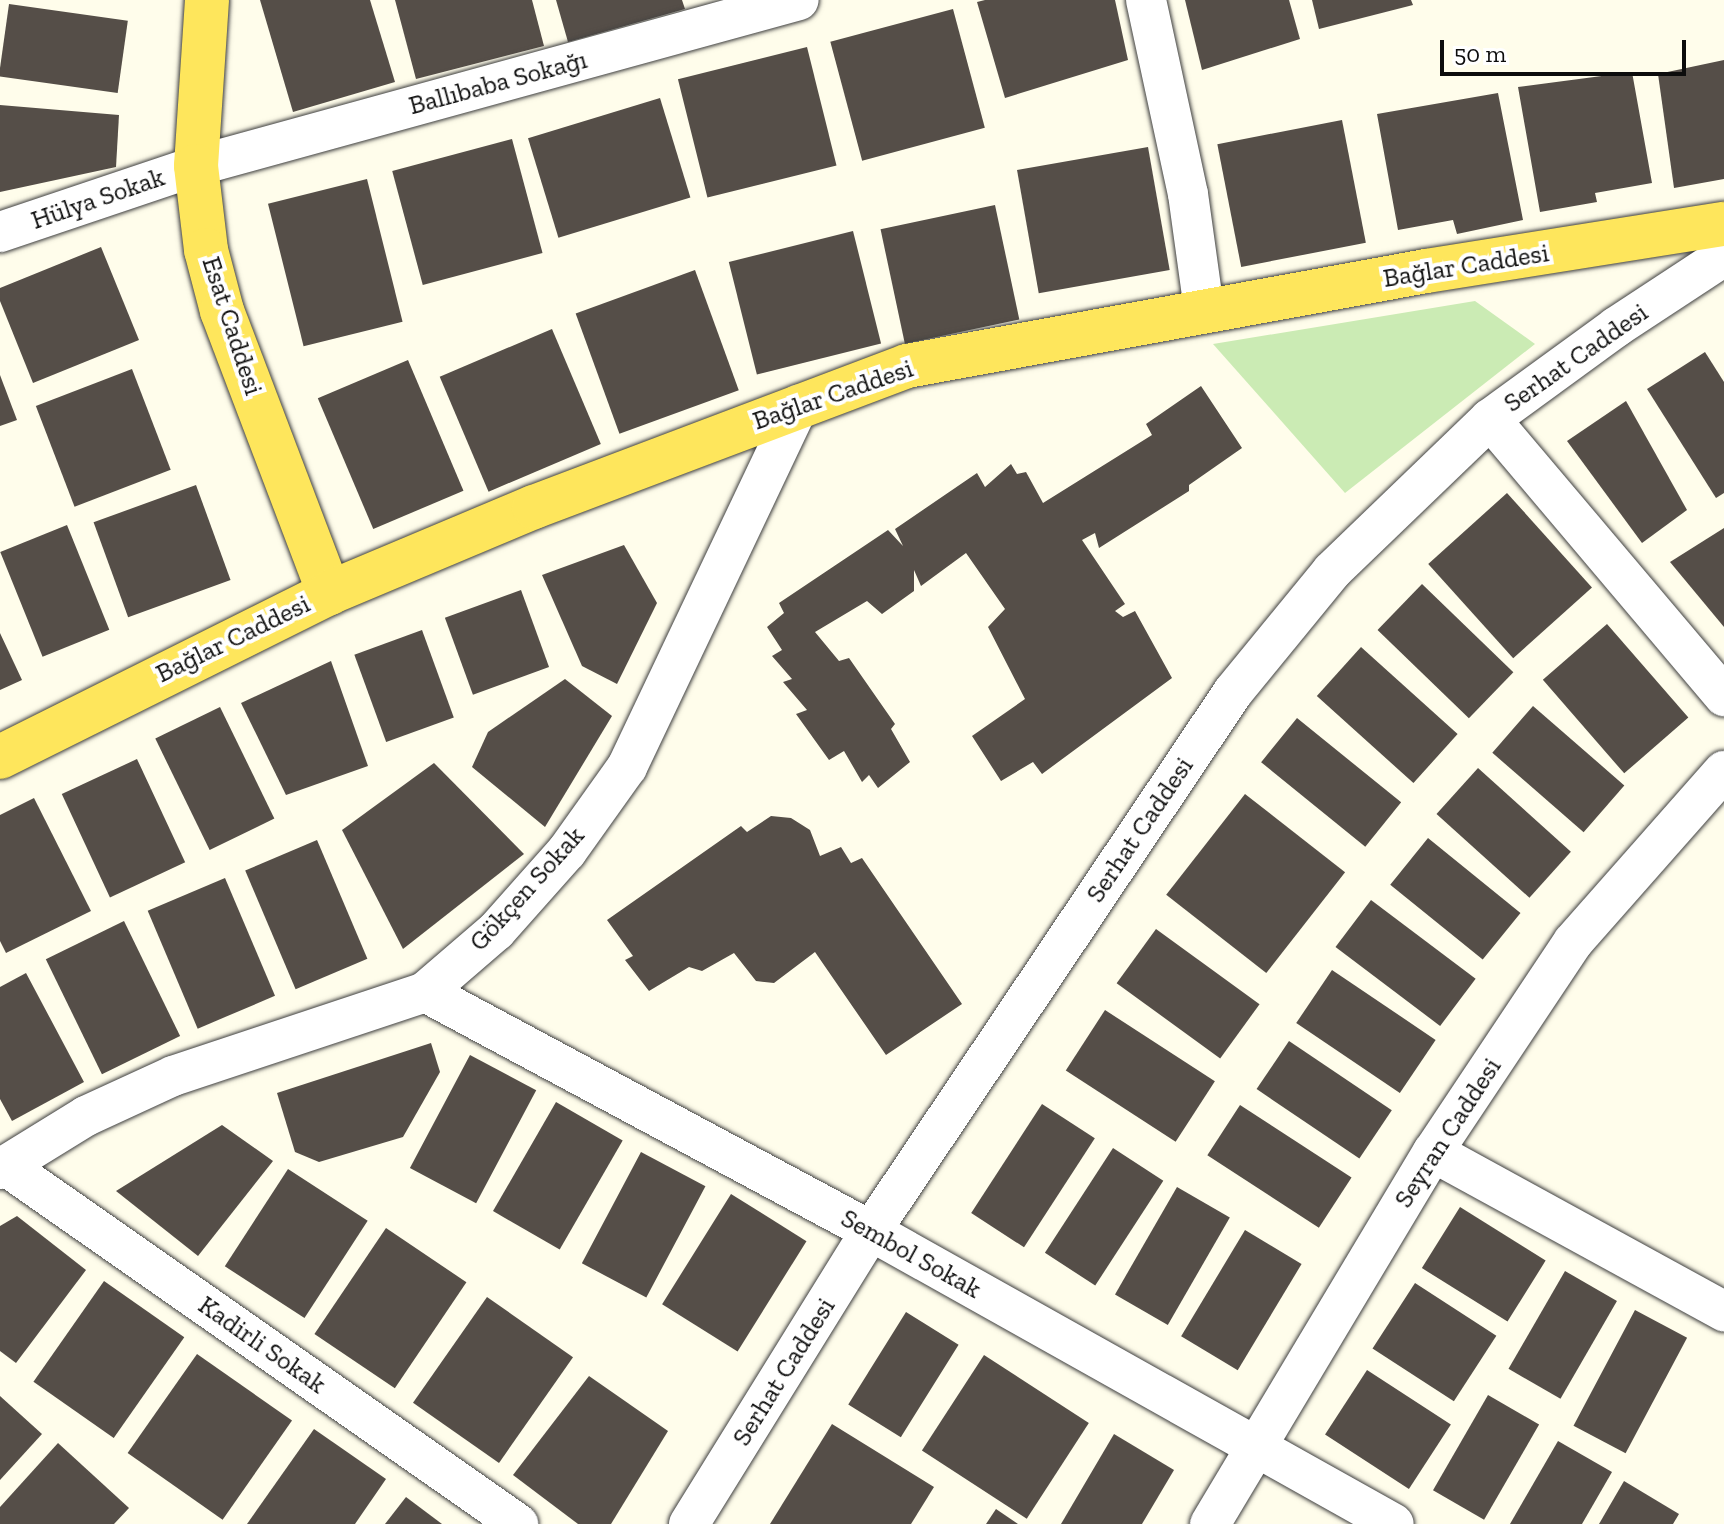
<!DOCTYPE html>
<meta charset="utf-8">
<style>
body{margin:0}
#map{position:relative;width:1724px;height:1524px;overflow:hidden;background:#fffdeb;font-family:"Zilla Slab",serif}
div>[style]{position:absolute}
.green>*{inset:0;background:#cbebb4}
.building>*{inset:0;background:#554e48;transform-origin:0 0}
.roads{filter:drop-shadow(0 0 2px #3f3f3f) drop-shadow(0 0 2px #3f3f3f)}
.minor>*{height:40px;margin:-20px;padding:0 20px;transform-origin:20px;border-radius:20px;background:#fff}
.major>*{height:44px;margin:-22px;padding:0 22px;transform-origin:22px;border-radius:22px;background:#fee65c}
span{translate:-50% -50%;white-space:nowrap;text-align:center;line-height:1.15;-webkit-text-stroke:8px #fff;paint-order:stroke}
.street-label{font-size:26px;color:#0c0c0c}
.scale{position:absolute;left:1440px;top:40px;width:246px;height:36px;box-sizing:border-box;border:4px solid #0c0c0c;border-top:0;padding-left:10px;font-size:24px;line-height:28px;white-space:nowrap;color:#0c0c0c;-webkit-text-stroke:6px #fff;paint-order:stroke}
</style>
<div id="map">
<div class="green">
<i style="clip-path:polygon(1475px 301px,1535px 344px,1345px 493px,1213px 344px)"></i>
</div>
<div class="building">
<i style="clip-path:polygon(260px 0,370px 0,395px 82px,293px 112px)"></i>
<i style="clip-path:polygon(395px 0,532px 0,544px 46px,416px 79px)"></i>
<i style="clip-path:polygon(556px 0,682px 0,685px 9px,568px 42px)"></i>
<i style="clip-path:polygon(985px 0,1115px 0,1128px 60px,1005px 98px,977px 2px)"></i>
<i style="clip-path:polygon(1185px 0,1289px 0,1300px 39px,1202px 70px)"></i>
<i style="clip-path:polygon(1312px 0,1411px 0,1413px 5px,1319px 29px)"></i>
<i style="left:9px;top:4px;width:120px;height:73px;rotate:8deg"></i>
<i style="left:953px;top:9px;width:123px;height:127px;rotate:75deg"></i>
<i style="left:807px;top:47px;width:122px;height:133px;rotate:76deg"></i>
<i style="clip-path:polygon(1724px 60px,1724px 179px,1674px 188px,1658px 74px)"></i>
<i style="clip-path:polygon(1632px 72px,1652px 183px,1595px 193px,1597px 202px,1540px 212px,1518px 87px)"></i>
<i style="clip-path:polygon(1498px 93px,1523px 220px,1457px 234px,1453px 220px,1398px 230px,1377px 114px)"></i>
<i style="left:660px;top:98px;width:104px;height:138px;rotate:73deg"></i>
<i style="clip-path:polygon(0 105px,119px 115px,116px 167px,0 192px)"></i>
<i style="left:1342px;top:120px;width:125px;height:127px;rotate:79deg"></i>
<i style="left:512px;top:139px;width:118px;height:124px;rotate:75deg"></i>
<i style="left:1148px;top:147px;width:125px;height:133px;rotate:80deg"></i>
<i style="left:367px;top:179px;width:147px;height:102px;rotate:76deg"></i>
<i style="left:995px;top:205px;width:117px;height:117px;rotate:78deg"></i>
<i style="left:853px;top:231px;width:116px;height:128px;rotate:76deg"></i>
<i style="clip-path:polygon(101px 247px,139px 340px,33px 383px,0 301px,0 288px)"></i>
<i style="left:695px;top:270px;width:128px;height:127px;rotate:70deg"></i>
<i style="left:552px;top:329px;width:125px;height:122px;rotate:67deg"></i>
<i style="clip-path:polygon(1705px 352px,1724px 382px,1724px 493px,1716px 498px,1647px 389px)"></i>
<i style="left:408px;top:360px;width:142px;height:98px;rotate:67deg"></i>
<i style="left:132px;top:369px;width:108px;height:103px;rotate:69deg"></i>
<i style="clip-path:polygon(0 375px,17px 420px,0 426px)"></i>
<i style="clip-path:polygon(1201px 386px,1242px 448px,1189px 485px,1189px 491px,1099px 548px,1095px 533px,1082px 540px,1125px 604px,1115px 611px,1123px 617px,1135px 611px,1172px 678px,1042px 774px,1033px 762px,1001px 781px,972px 736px,1025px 699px,988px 627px,1005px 609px,966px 553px,921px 586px,914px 570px,914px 591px,882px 614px,867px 601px,815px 632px,839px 661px,849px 658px,895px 724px,891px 729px,910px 762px,878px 788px,869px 775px,862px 782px,844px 751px,829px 760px,796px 714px,807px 710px,783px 682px,792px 679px,772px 656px,782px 650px,767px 627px,784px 613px,779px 603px,888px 530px,903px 546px,895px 529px,977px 473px,985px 487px,1011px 464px,1017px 474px,1026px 472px,1043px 503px,1152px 435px,1146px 424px)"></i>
<i style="clip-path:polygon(1626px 401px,1687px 510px,1642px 543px,1567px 441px)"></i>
<i style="left:196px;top:485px;width:101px;height:109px;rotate:70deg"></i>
<i style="left:1507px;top:493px;width:127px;height:106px;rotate:48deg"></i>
<i style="left:67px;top:525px;width:113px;height:72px;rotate:68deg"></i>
<i style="clip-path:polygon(1724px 528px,1724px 627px,1670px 562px)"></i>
<i style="clip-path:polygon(624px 545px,657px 603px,617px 684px,582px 666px,542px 575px)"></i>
<i style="left:1422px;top:584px;width:127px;height:64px;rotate:44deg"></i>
<i style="left:521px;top:590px;width:82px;height:81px;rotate:70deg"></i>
<i style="left:1607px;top:624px;width:124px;height:85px;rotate:49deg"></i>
<i style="left:422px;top:630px;width:93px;height:72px;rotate:70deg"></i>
<i style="clip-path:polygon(0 633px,22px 680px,0 690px)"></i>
<i style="left:1361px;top:647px;width:130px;height:66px;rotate:42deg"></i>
<i style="clip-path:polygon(331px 661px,368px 766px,286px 795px,241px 703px)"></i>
<i style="clip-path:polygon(565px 679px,612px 716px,545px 827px,472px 767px,488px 732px)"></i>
<i style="left:1533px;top:706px;width:121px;height:62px;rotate:41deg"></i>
<i style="left:220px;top:707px;width:124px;height:72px;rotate:64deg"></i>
<i style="left:1297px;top:718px;width:134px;height:57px;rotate:39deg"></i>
<i style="left:137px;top:759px;width:114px;height:83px;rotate:65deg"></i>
<i style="clip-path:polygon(434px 763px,524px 854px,403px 949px,342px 830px)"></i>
<i style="left:1478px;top:768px;width:125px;height:62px;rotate:42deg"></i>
<i style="left:1245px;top:794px;width:127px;height:128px;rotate:38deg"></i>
<i style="clip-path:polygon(34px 798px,91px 911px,6px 953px,0 941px,0 815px)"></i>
<i style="clip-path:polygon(771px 816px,791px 818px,810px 830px,820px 856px,841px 847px,851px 863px,862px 858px,962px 1004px,886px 1055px,815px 952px,774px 983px,756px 981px,734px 953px,702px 971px,689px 967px,649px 991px,625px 960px,633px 956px,607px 920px,741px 826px,747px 832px)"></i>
<i style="left:1428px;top:838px;width:119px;height:60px;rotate:39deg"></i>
<i style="left:317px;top:840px;width:129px;height:78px;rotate:67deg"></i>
<i style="left:225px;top:878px;width:128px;height:84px;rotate:67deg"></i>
<i style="left:1371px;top:900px;width:131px;height:59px;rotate:37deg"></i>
<i style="left:124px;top:921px;width:128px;height:87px;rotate:64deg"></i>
<i style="left:1156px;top:929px;width:128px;height:67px;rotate:36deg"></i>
<i style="left:1332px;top:970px;width:125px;height:64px;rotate:34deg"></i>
<i style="clip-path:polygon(26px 973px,84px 1082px,12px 1121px,0 1099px,0 987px)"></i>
<i style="left:1105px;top:1010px;width:131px;height:72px;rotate:33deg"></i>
<i style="left:1289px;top:1041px;width:124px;height:58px;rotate:34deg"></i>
<i style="clip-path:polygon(431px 1043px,440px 1072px,403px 1137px,319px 1162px,295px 1152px,277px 1093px)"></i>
<i style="left:470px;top:1055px;width:75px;height:128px;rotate:28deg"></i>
<i style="left:556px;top:1102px;width:77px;height:126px;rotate:30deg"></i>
<i style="left:1042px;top:1104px;width:63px;height:130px;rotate:33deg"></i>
<i style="left:1240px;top:1105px;width:133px;height:60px;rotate:33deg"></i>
<i style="clip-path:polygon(222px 1125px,273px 1161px,198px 1256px,116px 1191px)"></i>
<i style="left:1113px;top:1148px;width:60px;height:125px;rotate:33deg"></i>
<i style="left:641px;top:1152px;width:73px;height:126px;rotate:28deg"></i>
<i style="left:288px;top:1169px;width:95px;height:116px;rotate:33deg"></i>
<i style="left:1177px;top:1187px;width:61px;height:124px;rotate:30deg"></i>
<i style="left:731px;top:1194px;width:89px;height:130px;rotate:32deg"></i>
<i style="left:1460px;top:1207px;width:101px;height:72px;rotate:32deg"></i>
<i style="clip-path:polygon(17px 1216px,86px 1270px,16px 1363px,0 1351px,0 1226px)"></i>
<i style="left:386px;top:1228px;width:97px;height:128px;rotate:34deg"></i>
<i style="left:1245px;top:1230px;width:66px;height:124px;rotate:31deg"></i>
<i style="left:1565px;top:1271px;width:60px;height:113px;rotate:30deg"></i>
<i style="left:104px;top:1281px;width:98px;height:123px;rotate:35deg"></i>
<i style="left:1415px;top:1283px;width:97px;height:78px;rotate:33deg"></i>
<i style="left:487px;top:1297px;width:105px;height:129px;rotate:35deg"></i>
<i style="left:1635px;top:1310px;width:59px;height:131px;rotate:28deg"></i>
<i style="left:906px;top:1312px;width:62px;height:109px;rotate:32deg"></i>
<i style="left:197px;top:1354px;width:116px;height:121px;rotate:35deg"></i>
<i style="left:984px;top:1355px;width:125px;height:114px;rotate:33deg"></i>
<i style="left:1367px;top:1370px;width:100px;height:77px;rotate:33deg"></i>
<i style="clip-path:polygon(589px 1376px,668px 1431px,611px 1524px,578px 1524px,513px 1475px)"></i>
<i style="left:1488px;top:1395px;width:59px;height:110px;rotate:30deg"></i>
<i style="clip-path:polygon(0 1396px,42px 1434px,0 1480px)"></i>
<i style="clip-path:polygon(832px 1424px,934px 1487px,911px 1524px,770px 1524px)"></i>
<i style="clip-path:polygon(314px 1429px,386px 1479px,355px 1524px,247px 1524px)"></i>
<i style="clip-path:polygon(1114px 1434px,1174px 1470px,1142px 1524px,1061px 1524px)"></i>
<i style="clip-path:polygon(1558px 1441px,1612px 1472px,1582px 1524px,1510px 1524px)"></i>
<i style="clip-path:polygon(58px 1443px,129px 1508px,114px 1524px,0 1524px,0 1507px)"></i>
<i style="clip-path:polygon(1624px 1481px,1679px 1514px,1673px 1524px,1599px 1524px)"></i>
<i style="clip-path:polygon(406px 1497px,442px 1524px,385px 1524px)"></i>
<i style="clip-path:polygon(996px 1509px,1018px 1524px,986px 1524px)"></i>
</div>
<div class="roads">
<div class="minor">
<i style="left:1146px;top:0;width:198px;rotate:77.8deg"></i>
<i style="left:1188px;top:194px;width:117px;rotate:82.1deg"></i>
<i style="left:0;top:232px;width:207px;rotate:-18.6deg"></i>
<i style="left:196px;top:166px;width:625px;rotate:-15.39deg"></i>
<i style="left:1490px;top:419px;width:363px;rotate:49.8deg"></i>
<i style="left:425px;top:992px;width:506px;rotate:28.19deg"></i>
<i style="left:871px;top:1231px;width:599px;rotate:29.26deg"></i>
<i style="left:1433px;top:1152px;width:332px;rotate:28.7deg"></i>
<i style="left:6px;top:1166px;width:625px;rotate:34.96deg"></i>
<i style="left:0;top:1169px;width:101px;rotate:-31.6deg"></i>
<i style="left:86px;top:1116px;width:96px;rotate:-24.7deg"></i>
<i style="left:173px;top:1076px;width:266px;rotate:-18.4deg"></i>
<i style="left:425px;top:992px;width:94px;rotate:-40.7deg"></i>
<i style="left:496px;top:931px;width:107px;rotate:-48.4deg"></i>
<i style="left:567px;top:851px;width:103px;rotate:-54.5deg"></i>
<i style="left:627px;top:767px;width:401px;rotate:-64.6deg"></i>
<i style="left:689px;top:1524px;width:345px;rotate:-58.2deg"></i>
<i style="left:871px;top:1231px;width:649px;rotate:-56.11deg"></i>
<i style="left:1233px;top:692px;width:156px;rotate:-50.7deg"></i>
<i style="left:1332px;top:571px;width:219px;rotate:-43.9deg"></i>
<i style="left:1490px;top:419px;width:156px;rotate:-36.1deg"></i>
<i style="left:1616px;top:327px;width:129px;rotate:-33.3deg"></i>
<i style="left:1210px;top:1524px;width:434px;rotate:-59.1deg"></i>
<i style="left:1433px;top:1152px;width:252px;rotate:-56.3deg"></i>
<i style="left:1573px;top:942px;width:228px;rotate:-48.6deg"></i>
</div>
<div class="major">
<i style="left:207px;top:0;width:166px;rotate:93.8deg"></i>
<i style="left:196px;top:166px;width:85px;rotate:83.2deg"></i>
<i style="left:206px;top:250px;width:63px;rotate:75.3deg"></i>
<i style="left:222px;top:311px;width:302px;rotate:69.2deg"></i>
<i style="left:0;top:757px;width:368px;rotate:-26.5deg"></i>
<i style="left:329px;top:593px;width:222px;rotate:-22.8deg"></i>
<i style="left:534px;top:507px;width:399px;rotate:-20.7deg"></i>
<i style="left:907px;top:366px;width:528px;rotate:-10.37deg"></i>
<i style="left:1426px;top:271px;width:302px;rotate:-9deg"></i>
</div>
</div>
<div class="street-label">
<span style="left:498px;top:83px;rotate:-15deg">Ballıbaba Sokağı</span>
<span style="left:98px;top:199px;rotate:-19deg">Hülya Sokak</span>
<span style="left:1466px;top:266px;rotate:-9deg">Bağlar Caddesi</span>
<span style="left:232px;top:326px;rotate:72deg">Esat Caddesi</span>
<span style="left:1576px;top:358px;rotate:-35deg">Serhat Caddesi</span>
<span style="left:833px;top:395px;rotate:-19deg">Bağlar Caddesi</span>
<span style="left:233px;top:639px;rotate:-26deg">Bağlar Caddesi</span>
<span style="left:1140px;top:830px;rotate:-56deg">Serhat Caddesi</span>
<span style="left:527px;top:889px;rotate:-48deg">Gökçen Sokak</span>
<span style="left:1448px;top:1133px;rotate:-57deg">Seyran Caddesi</span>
<span style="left:911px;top:1254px;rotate:29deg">Sembol Sokak</span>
<span style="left:262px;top:1345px;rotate:35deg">Kadirli Sokak</span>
<span style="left:784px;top:1372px;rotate:-58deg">Serhat Caddesi</span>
</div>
<div class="scale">50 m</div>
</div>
